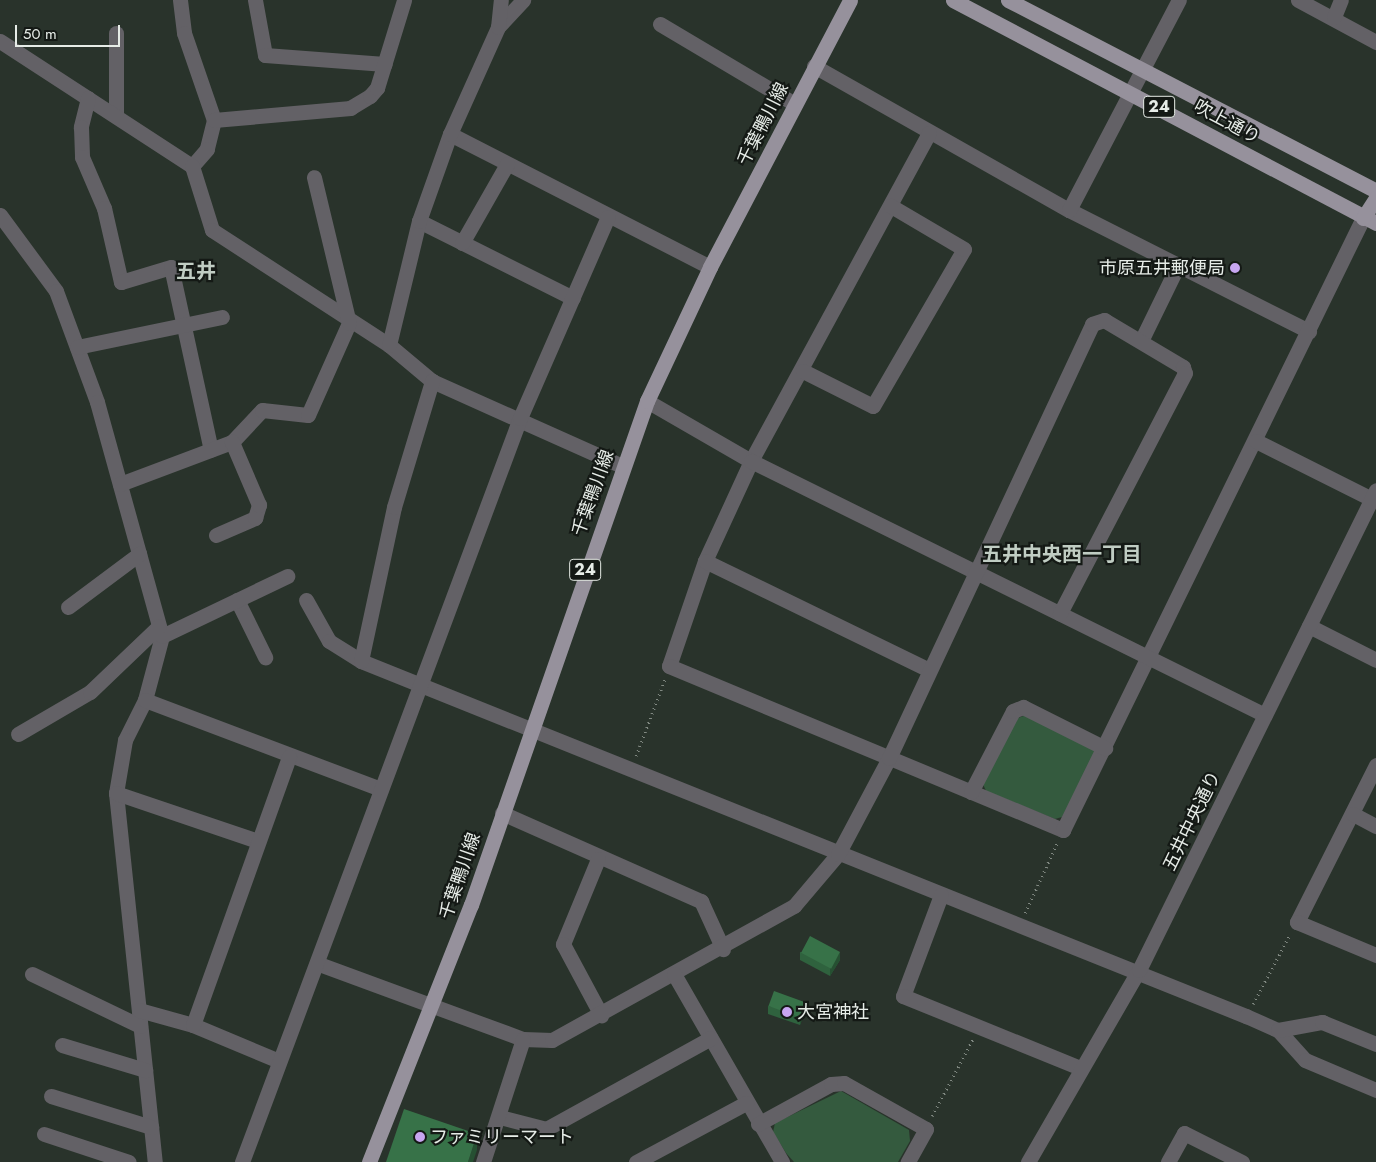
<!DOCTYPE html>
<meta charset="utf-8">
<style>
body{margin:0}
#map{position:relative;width:1376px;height:1162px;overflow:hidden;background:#29332b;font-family:Jost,"Noto Sans JP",sans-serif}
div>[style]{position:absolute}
.green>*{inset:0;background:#345a3e}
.path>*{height:2.5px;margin-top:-1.25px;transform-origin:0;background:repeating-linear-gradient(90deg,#818982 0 1px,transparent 0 5px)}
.minor>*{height:15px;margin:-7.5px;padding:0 7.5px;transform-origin:7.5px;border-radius:7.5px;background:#636166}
.major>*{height:15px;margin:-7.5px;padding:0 7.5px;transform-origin:7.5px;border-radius:7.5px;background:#96919c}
.wall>*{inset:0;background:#2f623e}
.shaded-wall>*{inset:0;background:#265032}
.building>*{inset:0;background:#377248;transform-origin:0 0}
.dots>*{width:14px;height:14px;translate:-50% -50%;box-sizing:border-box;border:2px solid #141915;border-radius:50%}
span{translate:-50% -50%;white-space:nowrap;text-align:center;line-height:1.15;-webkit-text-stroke:4.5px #141915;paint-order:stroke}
.shield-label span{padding:1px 4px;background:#141915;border:1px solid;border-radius:4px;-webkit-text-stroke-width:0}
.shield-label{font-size:16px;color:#e6ece7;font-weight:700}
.street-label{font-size:18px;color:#e6ece7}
.poi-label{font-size:18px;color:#e6ece7}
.right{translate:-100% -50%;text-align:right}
.left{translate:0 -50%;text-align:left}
.quarter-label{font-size:20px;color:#c0cdc3;font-weight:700}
.scale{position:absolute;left:15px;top:25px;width:105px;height:22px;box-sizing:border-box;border:2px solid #e6ece7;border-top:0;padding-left:6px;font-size:15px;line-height:18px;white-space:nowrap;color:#e6ece7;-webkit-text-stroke:4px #141915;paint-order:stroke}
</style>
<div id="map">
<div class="green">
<i style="clip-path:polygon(1026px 715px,1094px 749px,1095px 755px,1062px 817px,1055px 819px,986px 791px,982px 782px,1015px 719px)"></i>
<i style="clip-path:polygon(841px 1091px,909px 1130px,910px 1141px,898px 1162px,794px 1162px,786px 1153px,773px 1132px,775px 1123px)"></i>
</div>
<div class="path">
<i style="left:636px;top:756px;width:82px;rotate:-69.4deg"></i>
<i style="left:1025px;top:913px;width:77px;rotate:-65.4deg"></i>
<i style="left:1253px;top:1004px;width:79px;rotate:-62.1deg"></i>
<i style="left:932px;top:1116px;width:87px;rotate:-62deg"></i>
</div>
<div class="minor">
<i style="left:180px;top:0;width:33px;rotate:83deg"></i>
<i style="left:184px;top:33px;width:92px;rotate:71deg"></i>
<i style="left:214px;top:120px;width:30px;rotate:104deg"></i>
<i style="left:207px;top:149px;width:23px;rotate:131deg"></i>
<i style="left:255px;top:0;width:56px;rotate:79.7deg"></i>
<i style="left:265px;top:55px;width:120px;rotate:4.3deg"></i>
<i style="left:1298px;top:0;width:89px;rotate:28.3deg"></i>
<i style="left:1334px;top:17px;width:18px;rotate:-68deg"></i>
<i style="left:660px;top:24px;width:157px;rotate:30.7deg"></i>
<i style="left:498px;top:27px;width:37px;rotate:-47deg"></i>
<i style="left:116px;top:33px;width:83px;rotate:90deg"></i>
<i style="left:0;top:41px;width:229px;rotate:33.1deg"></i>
<i style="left:192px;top:166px;width:67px;rotate:72.6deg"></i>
<i style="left:212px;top:230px;width:211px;rotate:33deg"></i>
<i style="left:389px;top:345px;width:56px;rotate:39.9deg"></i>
<i style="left:432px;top:381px;width:208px;rotate:24.1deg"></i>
<i style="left:814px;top:66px;width:293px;rotate:29.5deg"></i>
<i style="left:1069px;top:210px;width:269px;rotate:26.8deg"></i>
<i style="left:88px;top:98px;width:30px;rotate:104deg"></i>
<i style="left:81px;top:127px;width:30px;rotate:88deg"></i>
<i style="left:82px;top:157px;width:56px;rotate:66.7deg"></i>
<i style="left:104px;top:208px;width:76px;rotate:77.1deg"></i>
<i style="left:121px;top:282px;width:52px;rotate:-16.7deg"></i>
<i style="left:171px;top:267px;width:187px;rotate:77.7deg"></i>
<i style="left:214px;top:120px;width:137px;rotate:-5deg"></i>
<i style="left:350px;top:108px;width:23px;rotate:-31deg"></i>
<i style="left:370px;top:96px;width:11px;rotate:-49deg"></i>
<i style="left:377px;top:88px;width:92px;rotate:-72.9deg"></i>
<i style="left:929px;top:133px;width:373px;rotate:118.5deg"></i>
<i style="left:751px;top:461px;width:110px;rotate:114.7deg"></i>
<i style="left:705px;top:561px;width:111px;rotate:108.9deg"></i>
<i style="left:669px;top:666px;width:427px;rotate:22.6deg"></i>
<i style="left:1063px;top:830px;width:682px;rotate:-63.89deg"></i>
<i style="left:450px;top:134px;width:292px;rotate:27.1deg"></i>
<i style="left:1069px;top:210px;width:237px;rotate:-62.4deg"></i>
<i style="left:0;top:215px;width:94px;rotate:53.6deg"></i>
<i style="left:56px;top:291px;width:118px;rotate:69.7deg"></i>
<i style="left:97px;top:402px;width:243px;rotate:74.5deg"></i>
<i style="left:162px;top:636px;width:66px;rotate:104.9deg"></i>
<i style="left:145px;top:700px;width:45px;rotate:116.6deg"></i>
<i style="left:125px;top:740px;width:54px;rotate:99.6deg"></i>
<i style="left:116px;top:793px;width:371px;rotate:84deg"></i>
<i style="left:419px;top:221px;width:172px;rotate:26.6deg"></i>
<i style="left:462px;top:243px;width:91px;rotate:-60.3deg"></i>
<i style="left:1141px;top:341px;width:85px;rotate:-64deg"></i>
<i style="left:389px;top:345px;width:128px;rotate:-76.4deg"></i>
<i style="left:419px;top:221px;width:92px;rotate:-70.4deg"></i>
<i style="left:450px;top:134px;width:117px;rotate:-65.8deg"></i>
<i style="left:498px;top:27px;width:27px;rotate:-84deg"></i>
<i style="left:77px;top:347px;width:148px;rotate:-11.7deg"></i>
<i style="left:803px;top:371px;width:78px;rotate:26.6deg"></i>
<i style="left:873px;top:406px;width:181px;rotate:-59.9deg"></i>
<i style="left:964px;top:249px;width:85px;rotate:-149.5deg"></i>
<i style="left:647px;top:401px;width:120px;rotate:30deg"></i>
<i style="left:751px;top:461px;width:573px;rotate:26.3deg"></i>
<i style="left:1256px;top:441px;width:130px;rotate:26.6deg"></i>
<i style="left:120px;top:484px;width:120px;rotate:-20.6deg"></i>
<i style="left:232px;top:442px;width:44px;rotate:-46.8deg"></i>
<i style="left:262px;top:410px;width:46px;rotate:6.2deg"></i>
<i style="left:308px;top:415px;width:101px;rotate:-66deg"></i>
<i style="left:349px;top:323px;width:150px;rotate:-103.5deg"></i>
<i style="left:216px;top:535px;width:43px;rotate:-23.6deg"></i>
<i style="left:255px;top:518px;width:14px;rotate:-73deg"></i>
<i style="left:259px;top:505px;width:69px;rotate:-113.2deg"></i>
<i style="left:705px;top:561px;width:247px;rotate:25.9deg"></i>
<i style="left:237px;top:600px;width:64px;rotate:63.8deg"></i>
<i style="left:306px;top:600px;width:47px;rotate:60.7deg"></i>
<i style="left:329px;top:641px;width:38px;rotate:32deg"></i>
<i style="left:361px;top:661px;width:954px;rotate:21.86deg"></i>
<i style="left:1246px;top:1016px;width:35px;rotate:24deg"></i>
<i style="left:1278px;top:1030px;width:40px;rotate:48deg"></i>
<i style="left:1305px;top:1060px;width:77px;rotate:22.9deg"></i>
<i style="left:68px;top:607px;width:89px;rotate:-36.7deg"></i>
<i style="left:1309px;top:626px;width:75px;rotate:26.9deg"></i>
<i style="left:162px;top:636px;width:139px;rotate:-25.6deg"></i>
<i style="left:361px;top:661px;width:157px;rotate:-77.9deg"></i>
<i style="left:394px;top:507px;width:132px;rotate:-73.2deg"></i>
<i style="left:145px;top:700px;width:252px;rotate:20.7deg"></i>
<i style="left:18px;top:734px;width:83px;rotate:-30.3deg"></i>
<i style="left:90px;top:692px;width:95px;rotate:-43.7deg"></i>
<i style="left:1376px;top:765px;width:176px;rotate:116.7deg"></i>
<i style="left:1297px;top:922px;width:86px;rotate:22.7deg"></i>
<i style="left:971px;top:792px;width:91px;rotate:-62.6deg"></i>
<i style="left:1013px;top:711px;width:11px;rotate:-22deg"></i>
<i style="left:1023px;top:707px;width:92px;rotate:26.6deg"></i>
<i style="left:116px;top:793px;width:150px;rotate:18.7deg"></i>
<i style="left:502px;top:813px;width:218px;rotate:23.9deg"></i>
<i style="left:701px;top:901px;width:53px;rotate:65.4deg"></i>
<i style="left:1353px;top:814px;width:26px;rotate:28deg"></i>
<i style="left:598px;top:859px;width:92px;rotate:112.4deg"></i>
<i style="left:563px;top:944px;width:81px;rotate:61.8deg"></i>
<i style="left:941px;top:895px;width:108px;rotate:110.6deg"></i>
<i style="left:903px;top:996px;width:191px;rotate:22.1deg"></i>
<i style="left:319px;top:964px;width:217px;rotate:20.2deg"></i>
<i style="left:523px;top:1039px;width:29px;rotate:2deg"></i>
<i style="left:552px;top:1040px;width:277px;rotate:-29deg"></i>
<i style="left:794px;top:906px;width:68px;rotate:-49.8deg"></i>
<i style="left:838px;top:854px;width:109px;rotate:-62deg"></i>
<i style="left:889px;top:758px;width:479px;rotate:-64.9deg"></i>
<i style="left:1092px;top:324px;width:13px;rotate:-18deg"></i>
<i style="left:1104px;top:320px;width:92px;rotate:30.7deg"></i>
<i style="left:1183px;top:367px;width:6px;rotate:72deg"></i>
<i style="left:1185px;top:373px;width:271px;rotate:117.5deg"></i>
<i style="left:32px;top:974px;width:120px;rotate:25.7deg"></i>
<i style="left:674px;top:974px;width:217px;rotate:60.1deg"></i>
<i style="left:139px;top:1010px;width:56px;rotate:15.5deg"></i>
<i style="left:193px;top:1025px;width:93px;rotate:22.7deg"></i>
<i style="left:193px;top:1025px;width:285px;rotate:-70.3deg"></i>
<i style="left:1278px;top:1030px;width:45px;rotate:-10.3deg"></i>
<i style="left:1322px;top:1022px;width:58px;rotate:22.2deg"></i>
<i style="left:62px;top:1045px;width:87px;rotate:16.8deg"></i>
<i style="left:51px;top:1096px;width:105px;rotate:17.2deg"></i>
<i style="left:500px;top:1117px;width:48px;rotate:14.6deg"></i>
<i style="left:546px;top:1129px;width:188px;rotate:-28.9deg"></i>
<i style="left:758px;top:1124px;width:83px;rotate:-28.7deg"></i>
<i style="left:831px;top:1084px;width:13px;rotate:-4deg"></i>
<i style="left:844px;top:1083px;width:94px;rotate:29.3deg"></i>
<i style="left:926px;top:1129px;width:38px;rotate:119deg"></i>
<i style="left:44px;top:1134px;width:89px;rotate:18.2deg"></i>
<i style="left:242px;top:1162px;width:794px;rotate:-69.51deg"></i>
<i style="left:520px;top:418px;width:219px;rotate:-66.4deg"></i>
<i style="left:483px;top:1162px;width:129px;rotate:-72deg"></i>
<i style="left:636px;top:1162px;width:125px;rotate:-28.2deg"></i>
<i style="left:1028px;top:1162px;width:222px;rotate:-60deg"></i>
<i style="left:1139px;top:970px;width:535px;rotate:-63.72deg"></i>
<i style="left:1168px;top:1162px;width:33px;rotate:-61deg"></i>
<i style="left:1184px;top:1133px;width:65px;rotate:26.6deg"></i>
</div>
<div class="major">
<i style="left:953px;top:0;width:478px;rotate:27.8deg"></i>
<i style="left:1008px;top:0;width:415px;rotate:27.4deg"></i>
<i style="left:1363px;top:218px;width:24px;rotate:-57deg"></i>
<i style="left:369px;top:1162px;width:277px;rotate:-68.4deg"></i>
<i style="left:471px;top:905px;width:534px;rotate:-70.75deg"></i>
<i style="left:647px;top:401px;width:148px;rotate:-64.8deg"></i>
<i style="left:710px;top:267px;width:301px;rotate:-62.3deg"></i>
</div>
<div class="wall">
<i style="clip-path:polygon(800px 952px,840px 960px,830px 976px,800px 960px)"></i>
<i style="clip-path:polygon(768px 1006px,805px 1010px,800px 1025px,768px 1014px)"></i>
</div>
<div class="shaded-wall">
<i style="clip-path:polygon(840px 952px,840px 960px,830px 976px,830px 968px)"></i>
<i style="clip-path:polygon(805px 1002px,805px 1010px,800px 1025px,800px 1017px)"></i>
<i style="clip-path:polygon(477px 1134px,477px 1150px,473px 1162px,468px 1162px)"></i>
</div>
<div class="building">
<i style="left:810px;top:936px;width:34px;height:19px;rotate:28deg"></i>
<i style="left:774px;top:991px;width:33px;height:16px;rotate:20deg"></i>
<i style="clip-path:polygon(404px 1109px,477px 1134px,468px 1162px,386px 1162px)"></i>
</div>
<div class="dots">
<i style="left:1235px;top:268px;background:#c7a6f0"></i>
<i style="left:787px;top:1012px;background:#c7a6f0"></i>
<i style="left:420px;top:1137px;background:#c7a6f0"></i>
</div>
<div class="shield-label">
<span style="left:1159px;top:107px">24</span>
<span style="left:585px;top:570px">24</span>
</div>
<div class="street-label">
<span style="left:1227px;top:122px;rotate:28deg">吹上通り</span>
<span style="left:763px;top:124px;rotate:-63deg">千葉鴨川線</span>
<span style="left:593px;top:493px;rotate:-70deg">千葉鴨川線</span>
<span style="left:1192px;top:821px;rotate:-64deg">五井中央通り</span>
<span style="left:460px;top:876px;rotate:-71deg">千葉鴨川線</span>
</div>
<div class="poi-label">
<span class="right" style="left:1225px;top:268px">市原五井郵便局</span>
<span class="left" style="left:797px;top:1012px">大宮神社</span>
<span class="left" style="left:430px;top:1137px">ファミリーマート</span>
</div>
<div class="quarter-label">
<span style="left:196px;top:271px">五井</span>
<span style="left:1062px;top:554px">五井中央西一丁目</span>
</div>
<div class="scale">50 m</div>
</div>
